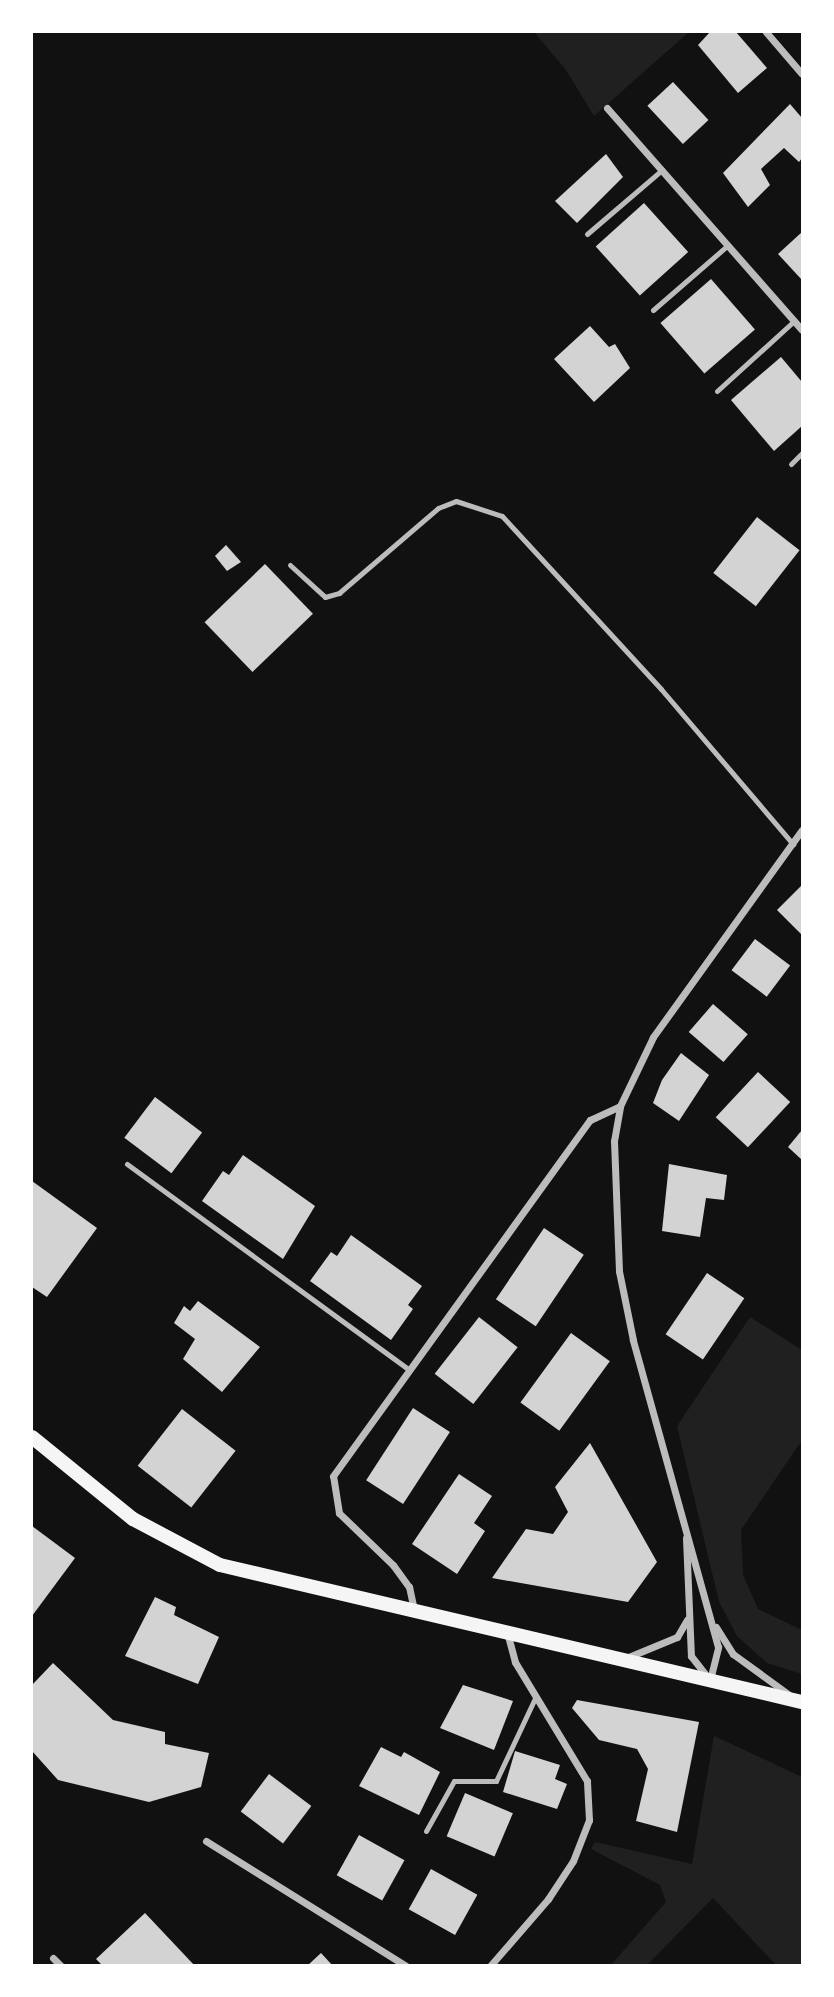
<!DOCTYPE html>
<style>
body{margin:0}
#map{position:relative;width:834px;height:1997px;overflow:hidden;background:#111;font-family:"Varela Round",sans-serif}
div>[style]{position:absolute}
.green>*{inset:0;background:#202020}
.building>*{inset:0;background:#d3d3d3;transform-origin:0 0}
.service>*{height:5px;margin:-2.5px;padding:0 2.5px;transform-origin:2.5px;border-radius:2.5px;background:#bcbcbc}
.minor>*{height:7px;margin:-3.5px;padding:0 3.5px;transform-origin:3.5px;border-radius:3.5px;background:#bcbcbc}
.secondary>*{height:14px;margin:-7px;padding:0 7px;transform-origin:7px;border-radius:7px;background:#f5f5f5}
span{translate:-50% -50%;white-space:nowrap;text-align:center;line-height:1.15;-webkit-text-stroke:6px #fff;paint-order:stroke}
.frame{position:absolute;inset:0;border:33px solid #fff;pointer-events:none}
</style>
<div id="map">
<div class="green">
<i style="clip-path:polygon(534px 32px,689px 32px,594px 116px,566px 70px)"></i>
<i style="clip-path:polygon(750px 1317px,802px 1350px,802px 1440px,741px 1530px,743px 1575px,758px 1609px,802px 1630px,802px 1674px,767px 1663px,737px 1636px,719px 1602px,677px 1426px)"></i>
<i style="clip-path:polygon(714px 1736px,802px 1777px,802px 1965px,776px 1965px,713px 1898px,647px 1965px,611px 1965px,666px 1902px,660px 1885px,591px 1849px,595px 1842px,692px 1864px)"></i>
</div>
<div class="building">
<i style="clip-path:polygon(710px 32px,736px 32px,767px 68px,738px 93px,698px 45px)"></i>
<i style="left:673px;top:82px;width:52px;height:35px;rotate:47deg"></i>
<i style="clip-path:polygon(790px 104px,802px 118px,802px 158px,799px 162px,784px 148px,761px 169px,770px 185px,748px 207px,723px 173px)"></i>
<i style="clip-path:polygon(606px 154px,623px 177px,577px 223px,555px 201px)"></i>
<i style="left:644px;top:203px;width:66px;height:65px;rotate:48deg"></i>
<i style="clip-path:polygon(802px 232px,802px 280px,778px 254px)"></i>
<i style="left:711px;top:279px;width:67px;height:67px;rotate:49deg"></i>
<i style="clip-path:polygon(590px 326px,609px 347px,615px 344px,630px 368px,594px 402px,554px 359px)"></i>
<i style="clip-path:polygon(781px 357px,802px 382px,802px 426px,774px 451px,731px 400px)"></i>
<i style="left:757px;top:517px;width:54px;height:71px;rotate:38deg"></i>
<i style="clip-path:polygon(226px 545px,241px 562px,227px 571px,215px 556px)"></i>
<i style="left:265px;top:564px;width:69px;height:84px;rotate:46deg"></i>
<i style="clip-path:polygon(802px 885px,802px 933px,801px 934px,777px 910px)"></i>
<i style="left:755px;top:939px;width:44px;height:39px;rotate:37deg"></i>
<i style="left:713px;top:1004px;width:46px;height:37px;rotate:41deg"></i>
<i style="clip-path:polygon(681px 1053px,709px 1075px,679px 1121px,653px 1103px,662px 1080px)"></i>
<i style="left:758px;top:1072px;width:44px;height:62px;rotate:43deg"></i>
<i style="left:155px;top:1097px;width:59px;height:51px;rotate:37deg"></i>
<i style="clip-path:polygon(802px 1130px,802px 1160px,788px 1147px)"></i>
<i style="clip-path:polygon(243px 1155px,315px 1206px,283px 1259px,202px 1201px,223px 1171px,229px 1175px)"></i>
<i style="clip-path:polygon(669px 1164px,727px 1175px,724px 1200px,706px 1198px,700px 1237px,662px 1231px)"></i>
<i style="clip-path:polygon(32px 1181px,97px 1228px,47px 1297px,32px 1287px)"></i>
<i style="left:544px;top:1228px;width:48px;height:86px;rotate:34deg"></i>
<i style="clip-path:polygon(351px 1235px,422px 1286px,408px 1305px,413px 1309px,391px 1340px,310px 1281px,331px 1252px,337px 1256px)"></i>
<i style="left:707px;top:1273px;width:45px;height:74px;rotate:34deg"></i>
<i style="clip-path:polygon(198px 1301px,260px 1347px,222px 1392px,183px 1359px,195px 1339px,174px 1323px,184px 1306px,190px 1311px)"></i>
<i style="left:479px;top:1317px;width:49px;height:72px;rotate:38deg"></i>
<i style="left:571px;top:1333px;width:48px;height:86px;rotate:36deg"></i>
<i style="left:413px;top:1408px;width:44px;height:86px;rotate:33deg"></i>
<i style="left:182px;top:1409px;width:68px;height:72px;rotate:38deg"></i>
<i style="clip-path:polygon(590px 1443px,657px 1562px,628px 1602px,492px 1578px,526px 1529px,553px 1534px,568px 1512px,555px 1487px)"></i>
<i style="clip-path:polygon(459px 1474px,492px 1496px,474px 1523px,485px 1531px,457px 1574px,412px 1544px)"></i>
<i style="clip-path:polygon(32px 1526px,75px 1558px,32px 1616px)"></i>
<i style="clip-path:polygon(155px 1597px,176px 1607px,174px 1615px,219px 1637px,198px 1684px,125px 1656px)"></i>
<i style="clip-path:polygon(53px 1663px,113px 1720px,165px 1732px,165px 1744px,209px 1753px,201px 1787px,149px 1802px,58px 1780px,32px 1751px,32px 1685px)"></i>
<i style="clip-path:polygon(463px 1685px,513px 1701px,494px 1750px,440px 1728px)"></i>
<i style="clip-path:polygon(577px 1700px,699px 1722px,677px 1832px,636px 1821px,648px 1769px,637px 1749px,599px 1740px,572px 1708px)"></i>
<i style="clip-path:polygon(381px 1747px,401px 1757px,404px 1752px,440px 1772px,419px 1815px,359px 1786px)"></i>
<i style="clip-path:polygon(515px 1751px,560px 1765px,555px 1779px,567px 1784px,557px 1809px,503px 1792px)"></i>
<i style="left:269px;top:1774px;width:53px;height:47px;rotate:37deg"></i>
<i style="left:465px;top:1793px;width:52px;height:47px;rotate:23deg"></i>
<i style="left:359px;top:1835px;width:52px;height:46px;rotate:29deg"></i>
<i style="left:431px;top:1869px;width:53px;height:46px;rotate:29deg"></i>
<i style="clip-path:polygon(145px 1913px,195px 1966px,103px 1966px,96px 1959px)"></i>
<i style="clip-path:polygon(321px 1953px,333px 1966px,307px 1966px)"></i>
</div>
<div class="service">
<i style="left:587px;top:234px;width:99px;rotate:-40.5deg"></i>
<i style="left:653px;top:310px;width:99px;rotate:-40.9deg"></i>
<i style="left:717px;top:391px;width:104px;rotate:-42.3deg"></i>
<i style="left:791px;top:464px;width:16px;rotate:-45deg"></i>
<i style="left:290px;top:565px;width:47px;rotate:42.4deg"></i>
<i style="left:325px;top:597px;width:15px;rotate:-16deg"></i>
<i style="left:339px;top:593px;width:130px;rotate:-40.6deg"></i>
<i style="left:438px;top:508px;width:19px;rotate:-21deg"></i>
<i style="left:456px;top:501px;width:48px;rotate:18.1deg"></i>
<i style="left:502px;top:516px;width:235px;rotate:47.4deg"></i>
<i style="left:661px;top:689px;width:204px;rotate:49.6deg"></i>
<i style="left:127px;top:1164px;width:349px;rotate:36.1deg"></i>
<i style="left:426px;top:1831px;width:57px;rotate:-60.8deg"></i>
<i style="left:454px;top:1781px;width:42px"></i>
<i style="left:496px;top:1781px;width:92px;rotate:-64.8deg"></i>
</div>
<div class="minor">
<i style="left:766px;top:32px;width:55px;rotate:49.4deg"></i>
<i style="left:607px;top:108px;width:295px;rotate:48.7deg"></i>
<i style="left:686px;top:1538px;width:118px;rotate:87.6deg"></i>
<i style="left:691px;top:1656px;width:31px;rotate:52deg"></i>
<i style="left:710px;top:1680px;width:34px;rotate:-76deg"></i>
<i style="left:718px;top:1647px;width:319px;rotate:-105.5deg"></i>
<i style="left:633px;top:1340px;width:70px;rotate:-101.5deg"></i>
<i style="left:619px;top:1271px;width:130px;rotate:-92.2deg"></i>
<i style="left:614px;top:1141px;width:36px;rotate:-80deg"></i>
<i style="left:620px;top:1106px;width:76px;rotate:-64.4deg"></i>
<i style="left:653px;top:1037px;width:255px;rotate:-54.3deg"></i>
<i style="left:414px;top:1610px;width:24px;rotate:-102deg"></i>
<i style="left:409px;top:1587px;width:27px;rotate:-126deg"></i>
<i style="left:393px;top:1565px;width:75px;rotate:-136.1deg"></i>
<i style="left:339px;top:1513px;width:37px;rotate:-99deg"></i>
<i style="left:333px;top:1476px;width:439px;rotate:-54.2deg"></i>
<i style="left:590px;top:1120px;width:33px;rotate:-25deg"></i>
<i style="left:716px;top:1627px;width:32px;rotate:58deg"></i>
<i style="left:733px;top:1654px;width:68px;rotate:36deg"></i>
<i style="left:626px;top:1658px;width:55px;rotate:-22.4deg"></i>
<i style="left:677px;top:1637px;width:20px;rotate:-60deg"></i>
<i style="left:206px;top:1841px;width:236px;rotate:32deg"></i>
<i style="left:53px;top:1958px;width:11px;rotate:45deg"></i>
<i style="left:490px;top:1966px;width:89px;rotate:-49.1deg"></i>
<i style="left:548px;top:1899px;width:45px;rotate:-56.7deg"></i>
<i style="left:573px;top:1861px;width:44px;rotate:-68.7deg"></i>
<i style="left:589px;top:1820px;width:39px;rotate:-93deg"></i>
<i style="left:587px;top:1781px;width:139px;rotate:-121.2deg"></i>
<i style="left:515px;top:1662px;width:30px;rotate:-105deg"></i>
</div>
<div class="secondary">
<i style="left:32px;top:1437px;width:130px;rotate:39.1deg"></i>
<i style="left:133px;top:1519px;width:98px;rotate:27.9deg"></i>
<i style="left:220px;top:1565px;width:598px;rotate:13.25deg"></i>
</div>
<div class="frame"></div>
</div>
